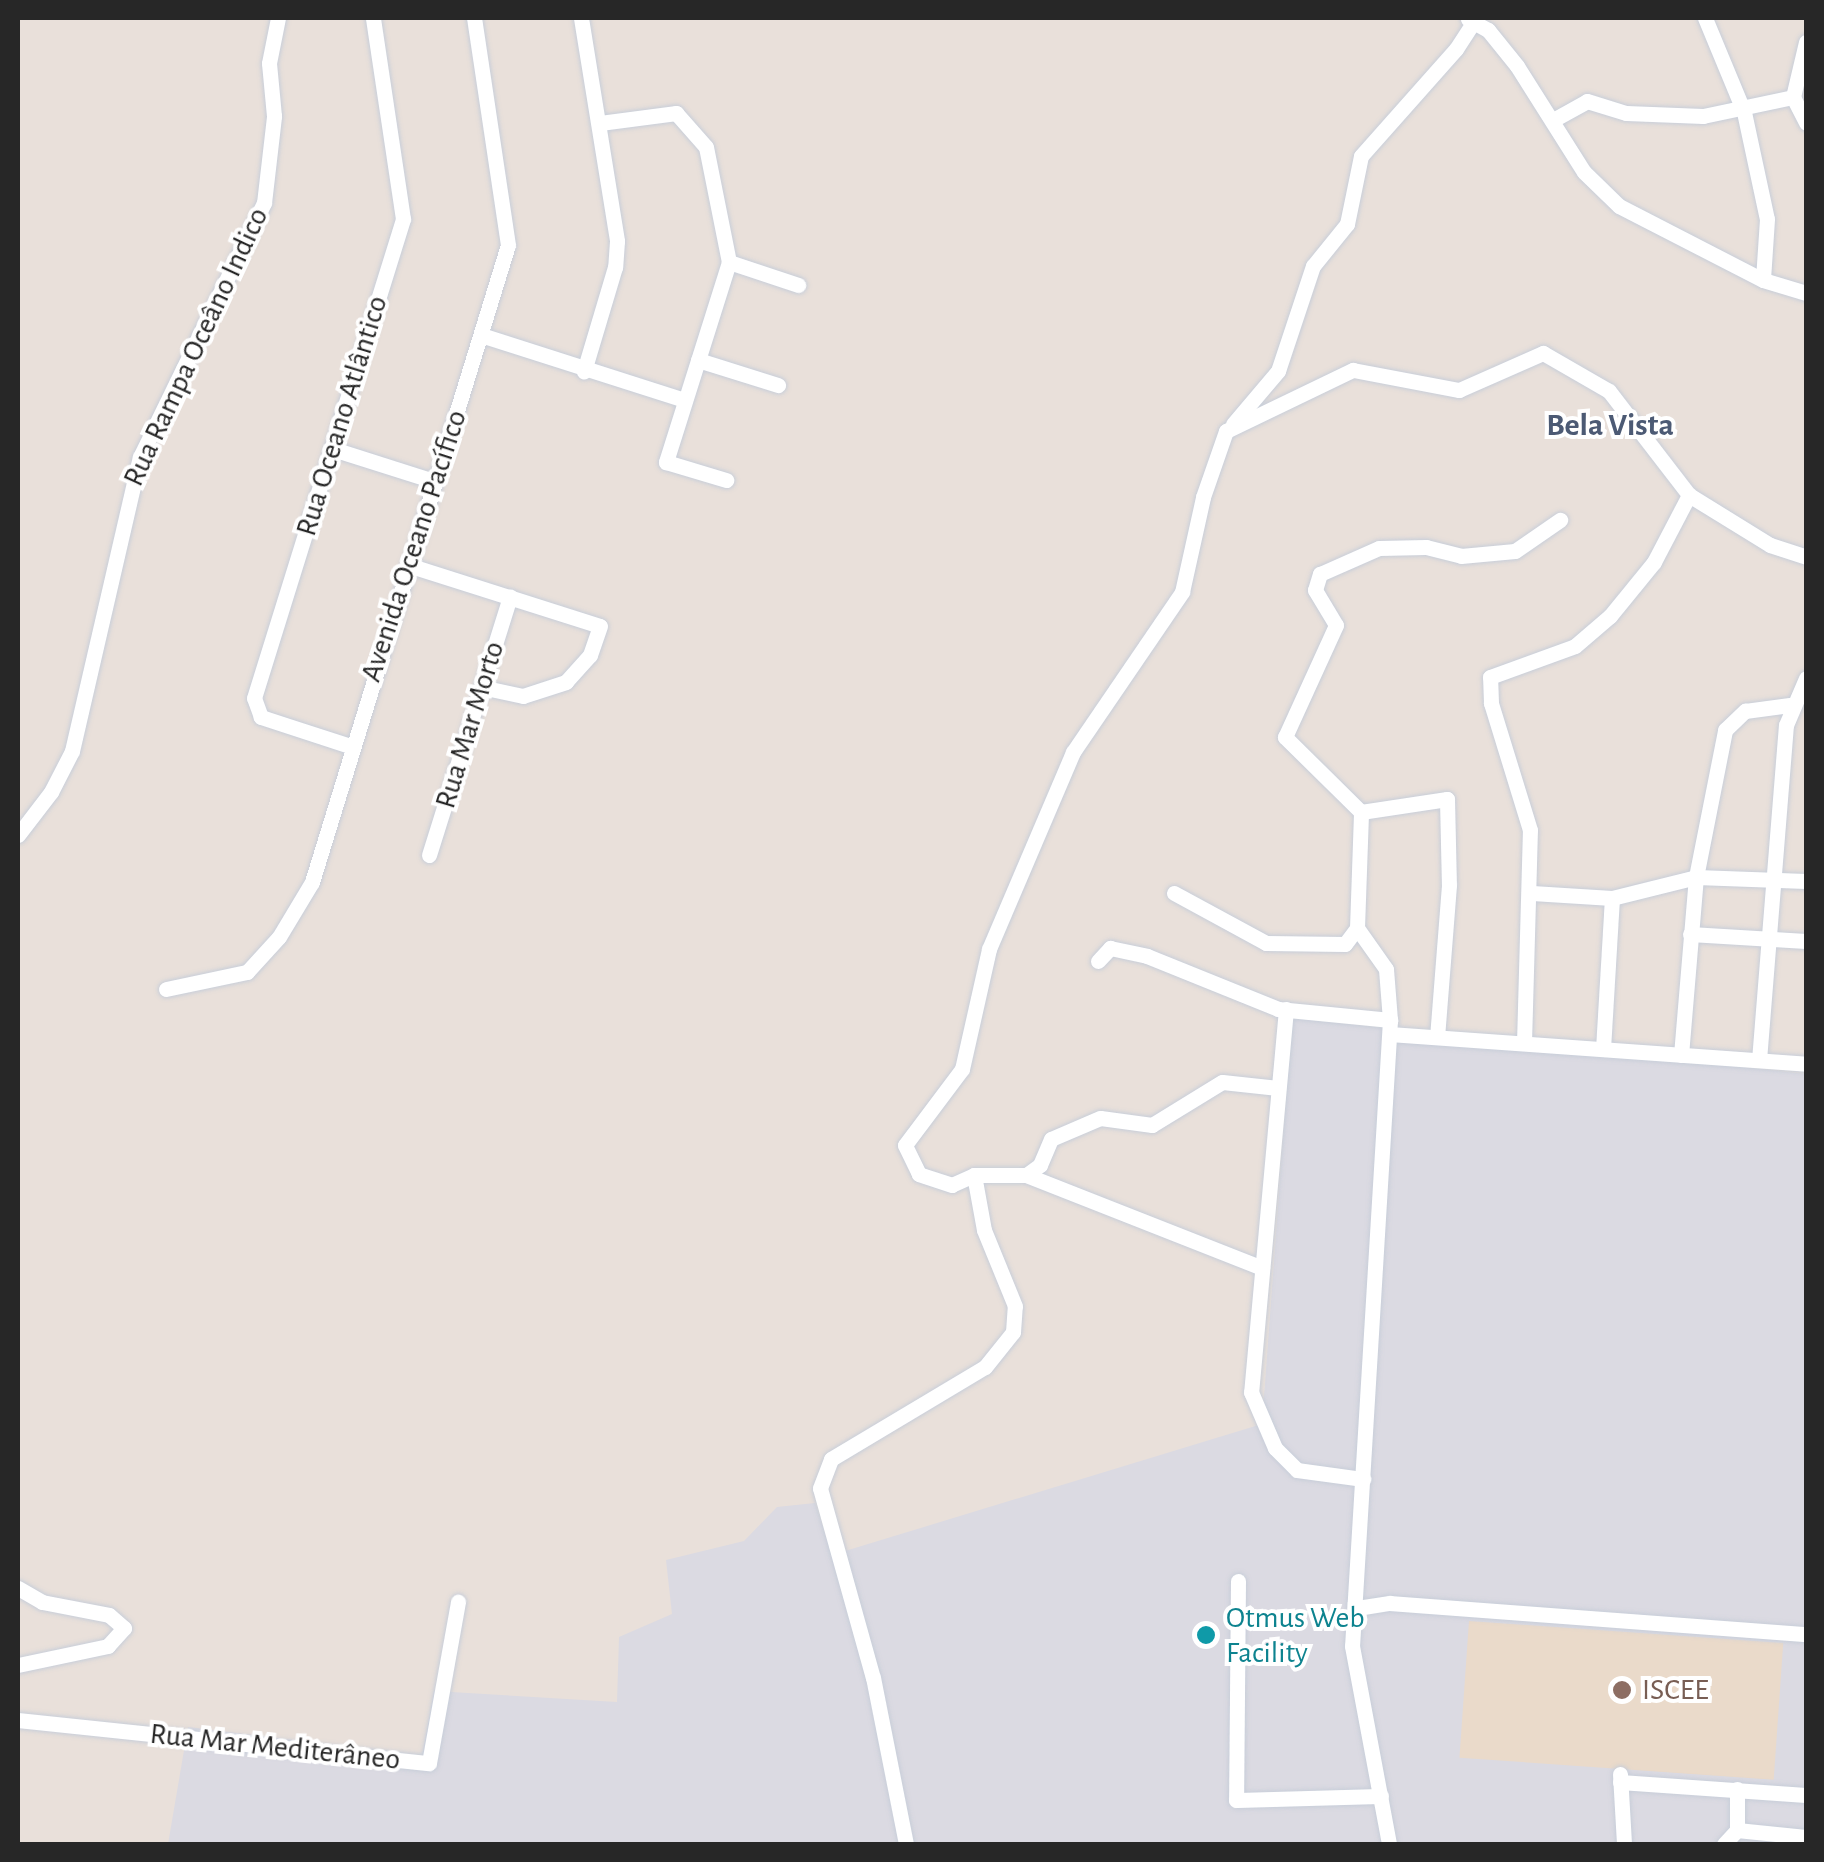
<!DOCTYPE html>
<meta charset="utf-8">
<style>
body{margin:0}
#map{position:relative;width:1824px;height:1862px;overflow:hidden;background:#e9e0da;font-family:"Alegreya Sans",sans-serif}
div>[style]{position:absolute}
.industrial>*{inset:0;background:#dbdae2}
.education>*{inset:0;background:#eadaca;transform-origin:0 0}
.roads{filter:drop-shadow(0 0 2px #c8ced9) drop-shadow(0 0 2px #c8ced9)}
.minor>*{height:15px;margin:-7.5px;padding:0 7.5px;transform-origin:7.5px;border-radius:7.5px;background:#fff}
.dots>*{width:28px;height:28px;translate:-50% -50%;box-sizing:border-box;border:5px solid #fff;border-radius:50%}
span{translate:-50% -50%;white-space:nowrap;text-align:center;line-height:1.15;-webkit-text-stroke:8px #fff;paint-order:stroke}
.street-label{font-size:30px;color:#272727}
.culture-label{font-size:30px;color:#0d838f}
.left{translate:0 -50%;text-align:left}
.education-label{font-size:30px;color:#785e54}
.neighbourhood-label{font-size:32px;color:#4c5a74;font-weight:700}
.frame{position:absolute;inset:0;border:20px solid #272727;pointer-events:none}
</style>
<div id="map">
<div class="industrial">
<i style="clip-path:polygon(1292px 1018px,1806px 1074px,1806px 1844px,168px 1844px,188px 1727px,422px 1756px,434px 1691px,617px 1702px,619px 1637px,672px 1614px,666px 1560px,744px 1541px,777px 1507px,815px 1503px,832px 1555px,1262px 1424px)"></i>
</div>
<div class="education">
<i style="left:1469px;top:1621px;width:315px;height:137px;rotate:4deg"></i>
</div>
<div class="roads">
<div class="minor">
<i style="left:581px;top:18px;width:226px;rotate:80.8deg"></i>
<i style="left:617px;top:241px;width:26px;rotate:94deg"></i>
<i style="left:615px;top:267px;width:109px;rotate:106.6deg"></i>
<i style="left:1705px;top:18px;width:102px;rotate:67.5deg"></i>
<i style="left:1744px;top:112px;width:109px;rotate:77.9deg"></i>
<i style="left:1767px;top:219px;width:61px;rotate:93.8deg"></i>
<i style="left:1468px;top:19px;width:23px;rotate:29deg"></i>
<i style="left:1488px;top:30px;width:46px;rotate:51.1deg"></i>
<i style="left:1517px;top:66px;width:125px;rotate:57.7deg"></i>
<i style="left:1584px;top:172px;width:49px;rotate:44.2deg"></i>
<i style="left:1619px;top:206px;width:162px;rotate:27.2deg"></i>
<i style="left:1763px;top:280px;width:45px;rotate:16.8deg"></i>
<i style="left:1806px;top:42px;width:57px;rotate:103.3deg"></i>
<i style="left:1793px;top:97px;width:29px;rotate:63deg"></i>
<i style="left:1553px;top:120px;width:39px;rotate:-29deg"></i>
<i style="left:1587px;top:101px;width:41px;rotate:17.1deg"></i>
<i style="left:1626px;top:113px;width:77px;rotate:2.2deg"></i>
<i style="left:1703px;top:116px;width:92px;rotate:-11.9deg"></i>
<i style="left:600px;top:123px;width:77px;rotate:-7.5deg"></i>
<i style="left:676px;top:113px;width:45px;rotate:48.6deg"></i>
<i style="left:706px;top:147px;width:117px;rotate:78.7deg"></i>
<i style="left:729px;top:262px;width:210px;rotate:107.5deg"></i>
<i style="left:666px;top:462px;width:63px;rotate:16.7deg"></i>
<i style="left:729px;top:262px;width:73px;rotate:18.4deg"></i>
<i style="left:481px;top:335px;width:214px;rotate:17.7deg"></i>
<i style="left:698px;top:360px;width:84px;rotate:17.4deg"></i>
<i style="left:1233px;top:424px;width:70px;rotate:-49.7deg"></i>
<i style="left:1278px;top:371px;width:111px;rotate:-71.6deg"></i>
<i style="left:1313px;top:266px;width:54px;rotate:-51deg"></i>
<i style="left:1347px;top:224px;width:69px;rotate:-78.4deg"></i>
<i style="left:1361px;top:156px;width:143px;rotate:-48.4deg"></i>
<i style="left:1456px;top:49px;width:37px;rotate:-57deg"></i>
<i style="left:333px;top:449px;width:106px;rotate:17.6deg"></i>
<i style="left:408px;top:565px;width:201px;rotate:17.6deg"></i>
<i style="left:600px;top:626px;width:31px;rotate:109deg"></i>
<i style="left:590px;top:655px;width:36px;rotate:132deg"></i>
<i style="left:566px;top:682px;width:45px;rotate:162deg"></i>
<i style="left:523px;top:696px;width:43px;rotate:-167.9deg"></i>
<i style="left:350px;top:746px;width:94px;rotate:-162deg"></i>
<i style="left:261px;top:717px;width:20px;rotate:-110deg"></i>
<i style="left:254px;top:698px;width:502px;rotate:-72.72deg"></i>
<i style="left:403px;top:219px;width:203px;rotate:-98.5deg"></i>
<i style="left:1361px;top:812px;width:87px;rotate:-8.6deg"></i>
<i style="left:1447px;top:799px;width:86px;rotate:88.7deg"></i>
<i style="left:1449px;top:885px;width:152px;rotate:94.5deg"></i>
<i style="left:18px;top:835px;width:54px;rotate:-52.5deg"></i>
<i style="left:51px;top:792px;width:46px;rotate:-62.9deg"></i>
<i style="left:72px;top:751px;width:302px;rotate:-77deg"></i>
<i style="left:140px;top:457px;width:283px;rotate:-64deg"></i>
<i style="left:264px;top:203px;width:88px;rotate:-83.4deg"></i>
<i style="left:274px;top:116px;width:53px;rotate:-95.4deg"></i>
<i style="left:269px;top:63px;width:46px;rotate:-78.7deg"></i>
<i style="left:429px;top:855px;width:271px;rotate:-72.6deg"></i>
<i style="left:1174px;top:893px;width:105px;rotate:28.5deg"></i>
<i style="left:1266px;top:943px;width:79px;rotate:0.7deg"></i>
<i style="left:1345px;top:944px;width:20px;rotate:-53deg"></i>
<i style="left:1532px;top:893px;width:80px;rotate:3.6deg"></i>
<i style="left:1612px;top:898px;width:87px;rotate:-14deg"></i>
<i style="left:1696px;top:877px;width:110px;rotate:2.1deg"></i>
<i style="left:1690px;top:934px;width:116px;rotate:3.5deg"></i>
<i style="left:1098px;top:961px;width:18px;rotate:-47deg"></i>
<i style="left:1110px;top:948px;width:38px;rotate:12deg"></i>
<i style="left:1147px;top:956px;width:141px;rotate:22deg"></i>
<i style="left:1278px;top:1009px;width:113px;rotate:5.6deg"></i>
<i style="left:1390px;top:1020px;width:627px;rotate:93.47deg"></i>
<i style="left:1352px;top:1646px;width:201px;rotate:79.4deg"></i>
<i style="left:166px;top:989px;width:83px;rotate:-11.9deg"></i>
<i style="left:247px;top:972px;width:47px;rotate:-47.6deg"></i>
<i style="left:279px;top:937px;width:64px;rotate:-59deg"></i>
<i style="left:312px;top:882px;width:666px;rotate:-72.9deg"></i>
<i style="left:508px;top:245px;width:230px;rotate:-98.5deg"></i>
<i style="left:1286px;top:1009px;width:385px;rotate:95.2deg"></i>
<i style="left:1251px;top:1392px;width:61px;rotate:66.8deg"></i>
<i style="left:1275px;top:1448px;width:31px;rotate:45deg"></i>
<i style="left:1297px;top:1470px;width:67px;rotate:7.8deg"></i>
<i style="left:1390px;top:1020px;width:51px;rotate:-94.5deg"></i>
<i style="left:1386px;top:969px;width:50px;rotate:-125.3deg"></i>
<i style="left:1357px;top:928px;width:116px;rotate:-88deg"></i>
<i style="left:1361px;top:812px;width:107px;rotate:-135.4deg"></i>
<i style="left:1285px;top:737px;width:123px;rotate:-65.5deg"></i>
<i style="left:1336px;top:625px;width:41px;rotate:-121deg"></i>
<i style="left:1315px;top:590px;width:17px;rotate:-73deg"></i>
<i style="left:1320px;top:574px;width:64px;rotate:-23.8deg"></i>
<i style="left:1379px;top:548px;width:47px;rotate:-1.2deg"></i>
<i style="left:1426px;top:547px;width:36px;rotate:14deg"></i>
<i style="left:1461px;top:556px;width:54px;rotate:-5.3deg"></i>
<i style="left:1515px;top:551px;width:55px;rotate:-34.6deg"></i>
<i style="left:1390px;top:1034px;width:417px;rotate:4.1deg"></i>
<i style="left:1524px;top:1043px;width:213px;rotate:-88.4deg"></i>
<i style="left:1530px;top:830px;width:133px;rotate:-107.1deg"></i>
<i style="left:1491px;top:703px;width:26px;rotate:-92deg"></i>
<i style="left:1490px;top:677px;width:90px;rotate:-20deg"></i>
<i style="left:1575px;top:646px;width:46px;rotate:-40.6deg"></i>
<i style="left:1610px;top:616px;width:70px;rotate:-50.8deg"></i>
<i style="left:1654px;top:562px;width:76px;rotate:-62.4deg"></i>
<i style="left:1603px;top:1049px;width:151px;rotate:-86.6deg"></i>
<i style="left:1681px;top:1055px;width:179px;rotate:-85.2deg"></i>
<i style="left:1696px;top:877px;width:150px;rotate:-78.8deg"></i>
<i style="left:1725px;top:730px;width:28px;rotate:-44deg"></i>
<i style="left:1745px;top:711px;width:45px;rotate:-7.6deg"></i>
<i style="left:1759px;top:1060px;width:336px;rotate:-85.4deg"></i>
<i style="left:1786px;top:725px;width:51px;rotate:-66.9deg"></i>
<i style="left:1278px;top:1088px;width:56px;rotate:-173.9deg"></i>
<i style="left:1222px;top:1082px;width:82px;rotate:148.4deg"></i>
<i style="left:1152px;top:1125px;width:52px;rotate:-172.3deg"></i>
<i style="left:1100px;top:1118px;width:53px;rotate:156.8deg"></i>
<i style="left:1051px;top:1139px;width:28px;rotate:113deg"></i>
<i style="left:1040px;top:1165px;width:17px;rotate:144deg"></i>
<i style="left:1026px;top:1175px;width:52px;rotate:180deg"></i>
<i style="left:974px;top:1175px;width:24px;rotate:156deg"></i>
<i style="left:952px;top:1185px;width:35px;rotate:-162deg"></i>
<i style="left:919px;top:1174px;width:32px;rotate:-116deg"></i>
<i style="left:905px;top:1145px;width:95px;rotate:-53.1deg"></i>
<i style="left:962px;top:1069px;width:123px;rotate:-77.3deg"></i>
<i style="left:989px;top:949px;width:214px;rotate:-66.9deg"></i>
<i style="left:1073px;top:752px;width:194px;rotate:-55.7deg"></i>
<i style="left:1182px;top:592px;width:97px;rotate:-77.5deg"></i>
<i style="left:1203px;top:497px;width:70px;rotate:-70.8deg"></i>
<i style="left:1226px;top:431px;width:141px;rotate:-25.7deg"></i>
<i style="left:1353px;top:370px;width:108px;rotate:10.7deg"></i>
<i style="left:1459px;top:390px;width:92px;rotate:-23.8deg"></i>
<i style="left:1543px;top:353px;width:76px;rotate:29.9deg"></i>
<i style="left:1609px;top:391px;width:131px;rotate:52.4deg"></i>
<i style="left:1689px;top:495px;width:95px;rotate:31.7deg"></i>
<i style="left:1770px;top:545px;width:38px;rotate:18deg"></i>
<i style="left:1026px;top:1175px;width:254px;rotate:21.5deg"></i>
<i style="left:1238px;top:1581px;width:219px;rotate:90.5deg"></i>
<i style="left:1236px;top:1800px;width:145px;rotate:-1.6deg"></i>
<i style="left:18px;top:1588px;width:28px;rotate:30deg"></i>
<i style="left:42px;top:1602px;width:68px;rotate:11deg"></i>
<i style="left:109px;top:1615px;width:20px;rotate:41deg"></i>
<i style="left:124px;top:1628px;width:24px;rotate:132deg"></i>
<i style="left:108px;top:1646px;width:92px;rotate:168.1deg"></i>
<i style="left:1357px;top:1608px;width:33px;rotate:-9deg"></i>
<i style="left:1390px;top:1603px;width:417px;rotate:4.3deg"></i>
<i style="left:18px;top:1720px;width:413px;rotate:6deg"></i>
<i style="left:429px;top:1763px;width:164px;rotate:-79.8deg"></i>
<i style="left:1620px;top:1774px;width:70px;rotate:86.7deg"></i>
<i style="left:1620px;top:1782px;width:186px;rotate:4deg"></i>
<i style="left:1737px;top:1830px;width:69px;rotate:5.8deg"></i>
<i style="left:906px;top:1844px;width:169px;rotate:-101.2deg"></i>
<i style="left:873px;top:1678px;width:197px;rotate:-105.6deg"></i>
<i style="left:820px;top:1488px;width:31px;rotate:-69deg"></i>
<i style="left:831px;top:1459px;width:179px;rotate:-30.9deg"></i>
<i style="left:985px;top:1367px;width:45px;rotate:-51.3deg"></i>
<i style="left:1013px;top:1332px;width:26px;rotate:-86deg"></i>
<i style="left:1015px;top:1306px;width:82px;rotate:-112.2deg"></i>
<i style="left:984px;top:1230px;width:56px;rotate:-100.3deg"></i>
<i style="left:1724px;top:1844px;width:19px;rotate:-47deg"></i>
<i style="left:1737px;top:1830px;width:41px;rotate:-90deg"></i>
</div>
</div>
<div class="dots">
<i style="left:1206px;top:1635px;background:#0f9aa8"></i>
<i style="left:1622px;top:1690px;background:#8d6e63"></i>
</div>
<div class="street-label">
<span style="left:196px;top:347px;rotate:-65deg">Rua Rampa Oceâno Indico</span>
<span style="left:342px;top:416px;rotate:-73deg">Rua Oceano Atlântico</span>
<span style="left:414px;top:546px;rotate:-72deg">Avenida Oceano Pacífico</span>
<span style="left:470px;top:725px;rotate:-73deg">Rua Mar Morto</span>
<span style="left:275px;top:1747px;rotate:6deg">Rua Mar Mediterâneo</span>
</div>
<div class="culture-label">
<span class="left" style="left:1226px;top:1635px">Otmus Web<br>Facility</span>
</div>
<div class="education-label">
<span class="left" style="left:1642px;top:1690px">ISCEE</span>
</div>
<div class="neighbourhood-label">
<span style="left:1610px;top:425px">Bela Vista</span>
</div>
<div class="frame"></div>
</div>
